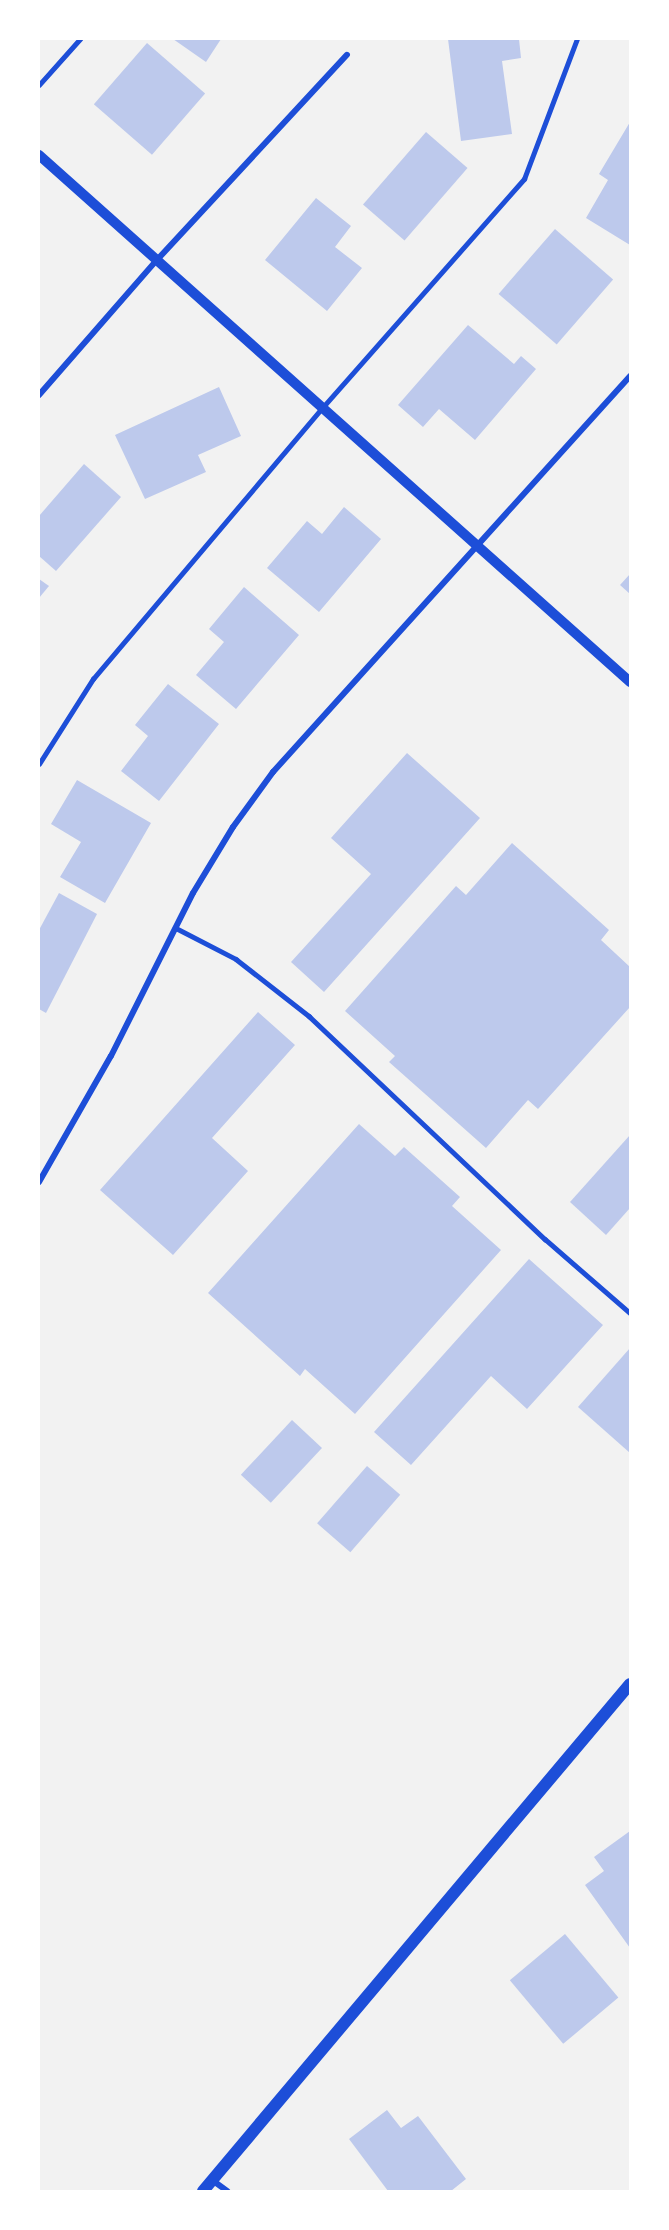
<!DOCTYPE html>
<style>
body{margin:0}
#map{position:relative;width:669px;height:2230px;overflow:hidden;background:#f2f2f2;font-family:Rubik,sans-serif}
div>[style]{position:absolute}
.building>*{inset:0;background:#bdc9ec;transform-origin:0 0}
.service>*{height:4.5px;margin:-2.25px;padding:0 2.25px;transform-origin:2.25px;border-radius:2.25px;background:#1d4ed8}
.minor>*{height:6px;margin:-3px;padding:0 3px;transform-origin:3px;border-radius:3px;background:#1d4ed8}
.tertiary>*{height:10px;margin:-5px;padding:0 5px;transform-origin:5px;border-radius:5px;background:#1d4ed8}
.secondary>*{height:12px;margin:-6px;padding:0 6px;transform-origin:6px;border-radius:6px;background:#1d4ed8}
span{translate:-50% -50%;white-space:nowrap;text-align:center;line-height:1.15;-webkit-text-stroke:4.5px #fff;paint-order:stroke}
.frame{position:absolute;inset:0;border:40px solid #fff;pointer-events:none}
</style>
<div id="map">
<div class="building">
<i style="clip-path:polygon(173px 39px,221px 39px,206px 62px)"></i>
<i style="clip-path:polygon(448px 39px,519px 39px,521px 58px,502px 61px,512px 134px,461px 141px)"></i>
<i style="left:147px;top:43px;width:77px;height:81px;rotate:41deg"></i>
<i style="clip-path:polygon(630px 122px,630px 245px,586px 218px,608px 180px,599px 174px)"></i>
<i style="left:426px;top:132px;width:55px;height:96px;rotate:41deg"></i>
<i style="clip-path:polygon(316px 198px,351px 226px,335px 247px,362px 268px,327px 311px,265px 260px)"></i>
<i style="left:555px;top:229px;width:77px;height:86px;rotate:41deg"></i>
<i style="clip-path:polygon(468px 325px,514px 364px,521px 356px,536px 369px,475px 440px,439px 409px,423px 427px,398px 405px)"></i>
<i style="clip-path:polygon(219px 387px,241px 436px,198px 455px,206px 472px,145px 499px,115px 435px)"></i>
<i style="clip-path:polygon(84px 464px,121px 497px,56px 571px,39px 556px,39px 516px)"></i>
<i style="clip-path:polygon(344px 507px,381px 539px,319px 612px,267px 568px,307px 521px,322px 534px)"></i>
<i style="clip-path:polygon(630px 574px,630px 594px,620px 585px)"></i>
<i style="clip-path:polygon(39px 579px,49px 586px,39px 598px)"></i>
<i style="clip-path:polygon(244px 587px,299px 635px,236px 709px,196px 675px,224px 642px,209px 629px)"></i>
<i style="clip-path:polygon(168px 684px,219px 724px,159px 801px,121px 771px,148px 736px,135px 725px)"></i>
<i style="clip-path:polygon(407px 753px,480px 818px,324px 992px,291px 962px,371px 874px,331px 838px)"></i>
<i style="clip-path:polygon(77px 780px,151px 823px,105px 903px,60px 877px,81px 842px,51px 824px)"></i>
<i style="clip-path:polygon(512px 843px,609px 930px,601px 940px,630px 967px,630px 1007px,538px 1109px,528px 1100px,486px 1148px,389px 1062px,395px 1056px,345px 1011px,456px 886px,466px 895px)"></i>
<i style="clip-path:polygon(59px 893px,97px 914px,46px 1013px,39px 1009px,39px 930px)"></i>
<i style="clip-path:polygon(258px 1012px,295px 1045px,212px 1138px,248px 1171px,173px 1255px,100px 1190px)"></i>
<i style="clip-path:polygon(359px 1124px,395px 1156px,404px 1147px,460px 1197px,452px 1206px,501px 1250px,355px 1414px,305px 1369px,300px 1376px,208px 1293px)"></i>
<i style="clip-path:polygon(630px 1135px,630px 1208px,606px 1235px,570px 1202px)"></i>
<i style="clip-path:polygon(529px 1259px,603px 1325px,527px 1409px,491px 1376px,411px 1465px,374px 1432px)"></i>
<i style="clip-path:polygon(630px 1348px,630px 1453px,578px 1407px)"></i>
<i style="left:292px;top:1420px;width:41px;height:75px;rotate:43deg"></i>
<i style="left:367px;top:1466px;width:44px;height:76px;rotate:41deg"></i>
<i style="clip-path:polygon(630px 1831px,630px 1948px,585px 1885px,604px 1871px,594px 1857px)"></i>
<i style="left:565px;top:1934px;width:83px;height:72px;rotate:50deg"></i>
<i style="clip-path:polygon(387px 2110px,401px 2128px,418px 2116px,466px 2179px,451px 2191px,388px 2191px,349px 2139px)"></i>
</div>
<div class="service">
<i style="left:39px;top:85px;width:62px;rotate:-48.3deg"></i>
<i style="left:39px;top:764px;width:101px;rotate:-57.6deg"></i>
<i style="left:93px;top:679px;width:356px;rotate:-49.8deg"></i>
<i style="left:323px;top:407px;width:304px;rotate:-48.6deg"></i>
<i style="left:524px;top:179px;width:150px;rotate:-69.3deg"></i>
<i style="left:176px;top:928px;width:68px;rotate:27.3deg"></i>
<i style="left:236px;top:959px;width:93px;rotate:38deg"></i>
<i style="left:309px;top:1016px;width:325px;rotate:43.4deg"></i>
<i style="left:545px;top:1239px;width:113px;rotate:41deg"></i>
</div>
<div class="minor">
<i style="left:39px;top:395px;width:178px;rotate:-48.9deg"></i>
<i style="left:156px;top:261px;width:281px;rotate:-47.2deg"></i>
<i style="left:39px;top:1182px;width:145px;rotate:-60.3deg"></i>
<i style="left:111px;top:1056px;width:182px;rotate:-63.3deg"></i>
<i style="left:193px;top:893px;width:77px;rotate:-58.8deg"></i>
<i style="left:233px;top:827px;width:68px;rotate:-54deg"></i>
<i style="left:273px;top:772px;width:533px;rotate:-47.96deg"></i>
<i style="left:212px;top:2180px;width:19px;rotate:36deg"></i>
</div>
<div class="tertiary">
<i style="left:39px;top:155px;width:792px;rotate:41.72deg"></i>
</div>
<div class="secondary">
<i style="left:203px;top:2191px;width:663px;rotate:-49.9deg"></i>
</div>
<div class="frame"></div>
</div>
